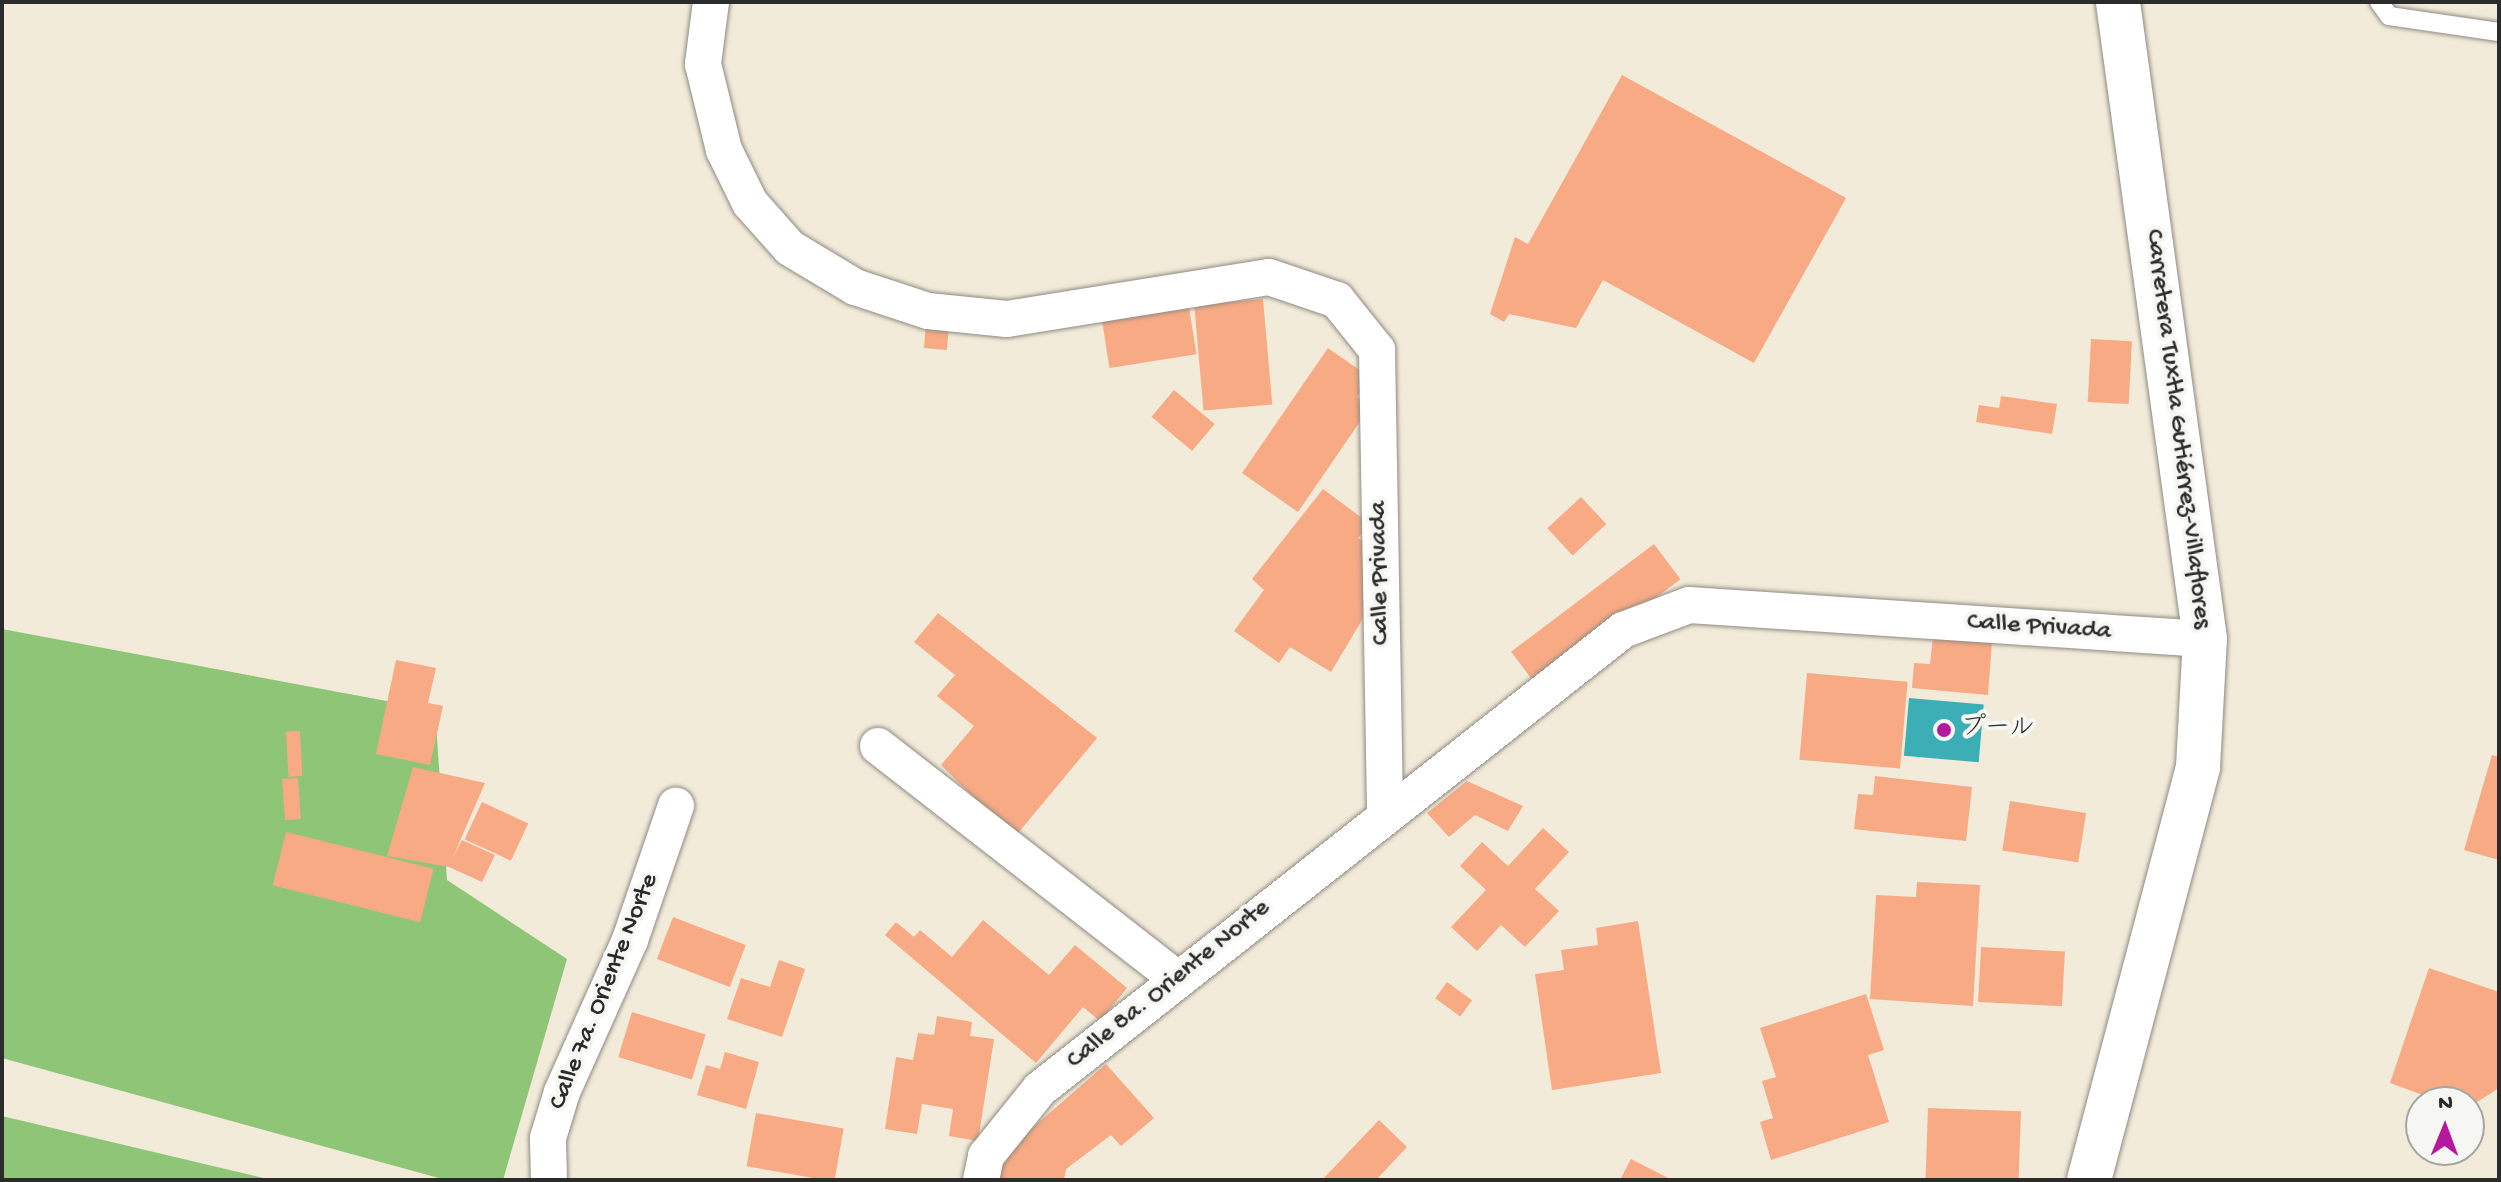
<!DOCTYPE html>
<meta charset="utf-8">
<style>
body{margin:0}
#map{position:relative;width:2501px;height:1182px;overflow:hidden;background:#f3ebda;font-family:"Gochi Hand","Klee One",sans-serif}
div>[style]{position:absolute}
.green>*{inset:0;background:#8ec577}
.water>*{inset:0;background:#3caeb5;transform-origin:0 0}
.building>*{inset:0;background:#f7aa84;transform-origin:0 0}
.roads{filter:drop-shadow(0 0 2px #8f8b82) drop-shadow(0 0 2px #8f8b82)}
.service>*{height:18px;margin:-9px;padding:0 9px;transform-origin:9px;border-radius:9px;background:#fff}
.minor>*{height:36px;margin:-18px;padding:0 18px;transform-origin:18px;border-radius:18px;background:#fff}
.primary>*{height:44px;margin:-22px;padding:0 22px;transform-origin:22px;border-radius:22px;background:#fff}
.dots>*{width:22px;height:22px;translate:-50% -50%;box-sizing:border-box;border:4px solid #f6f6f2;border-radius:50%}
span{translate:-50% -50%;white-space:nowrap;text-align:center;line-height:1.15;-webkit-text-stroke:8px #f6f6f2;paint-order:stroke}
.street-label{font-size:26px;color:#2b2b2b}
.poi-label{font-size:26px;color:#2b2b2b}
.left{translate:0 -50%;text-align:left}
.frame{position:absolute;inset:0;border:4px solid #2b2b2b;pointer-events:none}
.north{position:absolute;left:2405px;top:1086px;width:80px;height:80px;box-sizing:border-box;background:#f6f6f2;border:2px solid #a5a5a2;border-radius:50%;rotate:1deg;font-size:22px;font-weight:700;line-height:32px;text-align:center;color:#2b2b2b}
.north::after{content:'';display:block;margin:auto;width:28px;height:36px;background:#b5179e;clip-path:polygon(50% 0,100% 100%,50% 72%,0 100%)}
</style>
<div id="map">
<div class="green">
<i style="clip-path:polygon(2px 629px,435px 710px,447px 880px,567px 959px,503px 1180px,446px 1180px,2px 1058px)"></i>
<i style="clip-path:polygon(2px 1116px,272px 1180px,2px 1180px)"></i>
</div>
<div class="water">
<i style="left:1909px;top:698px;width:75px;height:58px;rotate:5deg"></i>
</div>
<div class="building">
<i style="clip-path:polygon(1622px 75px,1846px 198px,1754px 363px,1603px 280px,1576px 328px,1509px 314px,1504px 322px,1490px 314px,1515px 237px,1528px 244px)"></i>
<i style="left:1263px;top:299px;width:106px;height:69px;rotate:85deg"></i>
<i style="left:1188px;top:301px;width:54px;height:88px;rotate:81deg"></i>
<i style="left:926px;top:324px;width:23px;height:24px;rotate:5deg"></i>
<i style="left:2091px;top:339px;width:41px;height:63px;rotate:3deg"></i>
<i style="clip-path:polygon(1328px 348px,1371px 378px,1357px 397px,1370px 407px,1298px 512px,1242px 473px)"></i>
<i style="left:1174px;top:390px;width:53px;height:35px;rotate:40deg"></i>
<i style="clip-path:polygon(2001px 396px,2057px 404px,2052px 434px,1976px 422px,1979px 405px,1999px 408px)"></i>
<i style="clip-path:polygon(1323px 489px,1370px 524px,1358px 538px,1371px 548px,1365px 615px,1331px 672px,1290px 647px,1279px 663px,1234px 631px,1264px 590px,1252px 579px)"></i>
<i style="left:1581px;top:497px;width:37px;height:46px;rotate:47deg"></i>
<i style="left:1654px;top:544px;width:44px;height:179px;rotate:53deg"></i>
<i style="clip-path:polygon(938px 613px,1097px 738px,1014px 838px,941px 765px,974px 726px,937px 696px,955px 675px,914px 642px)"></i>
<i style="clip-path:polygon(1933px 636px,1992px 641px,1988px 695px,1912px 688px,1914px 663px,1930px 664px)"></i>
<i style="clip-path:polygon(396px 660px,436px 668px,428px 703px,443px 706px,430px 765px,376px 754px)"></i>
<i style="left:1807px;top:673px;width:101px;height:87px;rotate:5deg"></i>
<i style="left:300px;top:731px;width:45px;height:14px;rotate:87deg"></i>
<i style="clip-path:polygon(2492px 755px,2499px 757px,2499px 860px,2464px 850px)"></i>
<i style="clip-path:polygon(413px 767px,485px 783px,453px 857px,462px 840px,495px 855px,482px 882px,449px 867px,387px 856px)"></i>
<i style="clip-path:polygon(1875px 776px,1972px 787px,1966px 841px,1854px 829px,1858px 794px,1873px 795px)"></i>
<i style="left:298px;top:778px;width:41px;height:16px;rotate:86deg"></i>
<i style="clip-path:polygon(1467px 781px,1523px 806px,1508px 831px,1475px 815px,1449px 837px,1427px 813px)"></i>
<i style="left:2010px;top:801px;width:77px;height:50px;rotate:9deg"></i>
<i style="left:482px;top:802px;width:51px;height:41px;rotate:25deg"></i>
<i style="clip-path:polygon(1543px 828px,1569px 852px,1535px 889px,1559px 911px,1525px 947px,1501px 925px,1477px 951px,1451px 927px,1486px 890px,1460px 866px,1482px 842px,1508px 866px)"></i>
<i style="left:286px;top:832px;width:152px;height:55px;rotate:14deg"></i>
<i style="clip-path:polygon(1917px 882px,1980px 885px,1973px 1006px,1870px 999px,1876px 895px,1916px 897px)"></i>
<i style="left:673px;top:917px;width:78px;height:45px;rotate:21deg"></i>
<i style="clip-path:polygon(983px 920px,1049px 975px,1075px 945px,1127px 988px,1100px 1021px,1083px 1007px,1036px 1063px,885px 935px,896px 922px,914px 937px,920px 930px,952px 957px)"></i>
<i style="clip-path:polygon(1638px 921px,1661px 1073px,1552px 1090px,1535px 974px,1564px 970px,1561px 950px,1598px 945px,1596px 928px)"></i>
<i style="left:1981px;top:947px;width:84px;height:55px;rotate:3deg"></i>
<i style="clip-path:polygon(779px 960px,805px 969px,782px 1037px,727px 1019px,741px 978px,770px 987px)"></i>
<i style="clip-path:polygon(2429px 968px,2499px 992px,2499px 1088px,2474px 1104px,2442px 1102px,2390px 1083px)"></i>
<i style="left:1447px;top:982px;width:31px;height:20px;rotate:36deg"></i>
<i style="clip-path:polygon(1866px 994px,1884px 1050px,1868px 1055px,1889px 1122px,1771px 1160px,1760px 1122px,1773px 1118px,1762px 1081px,1776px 1077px,1760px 1028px)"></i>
<i style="left:632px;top:1012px;width:77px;height:47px;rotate:17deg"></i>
<i style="clip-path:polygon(937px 1016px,972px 1022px,970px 1036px,994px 1039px,978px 1141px,949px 1136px,953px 1109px,922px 1104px,917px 1134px,885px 1129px,896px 1057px,913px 1060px,918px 1033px,934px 1035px)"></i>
<i style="clip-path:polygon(725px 1052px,759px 1062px,746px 1109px,697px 1095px,706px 1065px,720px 1069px)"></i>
<i style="clip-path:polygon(1106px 1064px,1154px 1118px,1121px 1146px,1111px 1135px,1066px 1169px,1064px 1180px,996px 1180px,999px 1161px,1006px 1162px,1001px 1155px)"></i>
<i style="left:1928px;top:1108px;width:93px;height:72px;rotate:2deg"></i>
<i style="left:756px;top:1113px;width:89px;height:54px;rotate:10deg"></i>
<i style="clip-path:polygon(1379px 1120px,1407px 1147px,1376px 1180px,1322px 1180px)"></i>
<i style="clip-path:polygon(1631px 1159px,1672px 1180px,1620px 1180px)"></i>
</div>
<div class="roads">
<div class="service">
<i style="left:2379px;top:2px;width:17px;rotate:54deg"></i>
<i style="left:2389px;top:16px;width:111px;rotate:8.3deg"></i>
</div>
<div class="minor">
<i style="left:711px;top:2px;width:63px;rotate:97.4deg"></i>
<i style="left:703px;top:64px;width:89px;rotate:76.3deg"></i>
<i style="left:724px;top:150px;width:59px;rotate:63.9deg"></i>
<i style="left:750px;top:203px;width:60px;rotate:48.4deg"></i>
<i style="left:790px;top:248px;width:76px;rotate:31deg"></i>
<i style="left:855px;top:287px;width:77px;rotate:18.2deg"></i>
<i style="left:928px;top:311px;width:79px;rotate:5.8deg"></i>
<i style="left:1007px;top:319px;width:265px;rotate:-9.1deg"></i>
<i style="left:1269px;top:277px;width:72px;rotate:18.7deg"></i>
<i style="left:1337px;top:300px;width:64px;rotate:51.3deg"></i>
<i style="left:1377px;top:350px;width:462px;rotate:89deg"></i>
<i style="left:878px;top:746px;width:379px;rotate:37.9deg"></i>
<i style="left:549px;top:1180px;width:42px;rotate:-91.4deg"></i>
<i style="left:548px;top:1138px;width:48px;rotate:-73.1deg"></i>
<i style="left:562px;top:1092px;width:167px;rotate:-65.9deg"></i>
<i style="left:630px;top:940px;width:142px;rotate:-71.1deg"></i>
<i style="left:981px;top:1180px;width:25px;rotate:-78deg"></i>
<i style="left:986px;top:1156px;width:86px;rotate:-51.1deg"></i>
<i style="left:1040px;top:1089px;width:742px;rotate:-38.21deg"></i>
<i style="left:1623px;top:630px;width:71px;rotate:-20.7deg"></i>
<i style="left:1689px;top:605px;width:517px;rotate:3.77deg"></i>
</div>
<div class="primary">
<i style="left:2089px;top:1180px;width:427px;rotate:-75.2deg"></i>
<i style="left:2198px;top:767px;width:128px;rotate:-86.9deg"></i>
<i style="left:2205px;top:639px;width:643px;rotate:-97.78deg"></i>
</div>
</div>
<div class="dots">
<i style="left:1944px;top:730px;background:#b5179e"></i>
</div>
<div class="street-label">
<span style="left:2177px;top:429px;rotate:83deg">Carretera Tuxtla Gutiérrez-Villaflores</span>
<span style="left:1381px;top:573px;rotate:-91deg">Calle Privada</span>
<span style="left:2039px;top:628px;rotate:4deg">Calle Privada</span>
<span style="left:1169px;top:985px;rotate:-39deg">Calle 8a. Oriente Norte</span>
<span style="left:605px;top:992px;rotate:-68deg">Calle 7a. Oriente Norte</span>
</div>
<div class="poi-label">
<span class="left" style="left:1960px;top:730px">プール</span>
</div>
<div class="frame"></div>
<div class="north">N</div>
</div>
